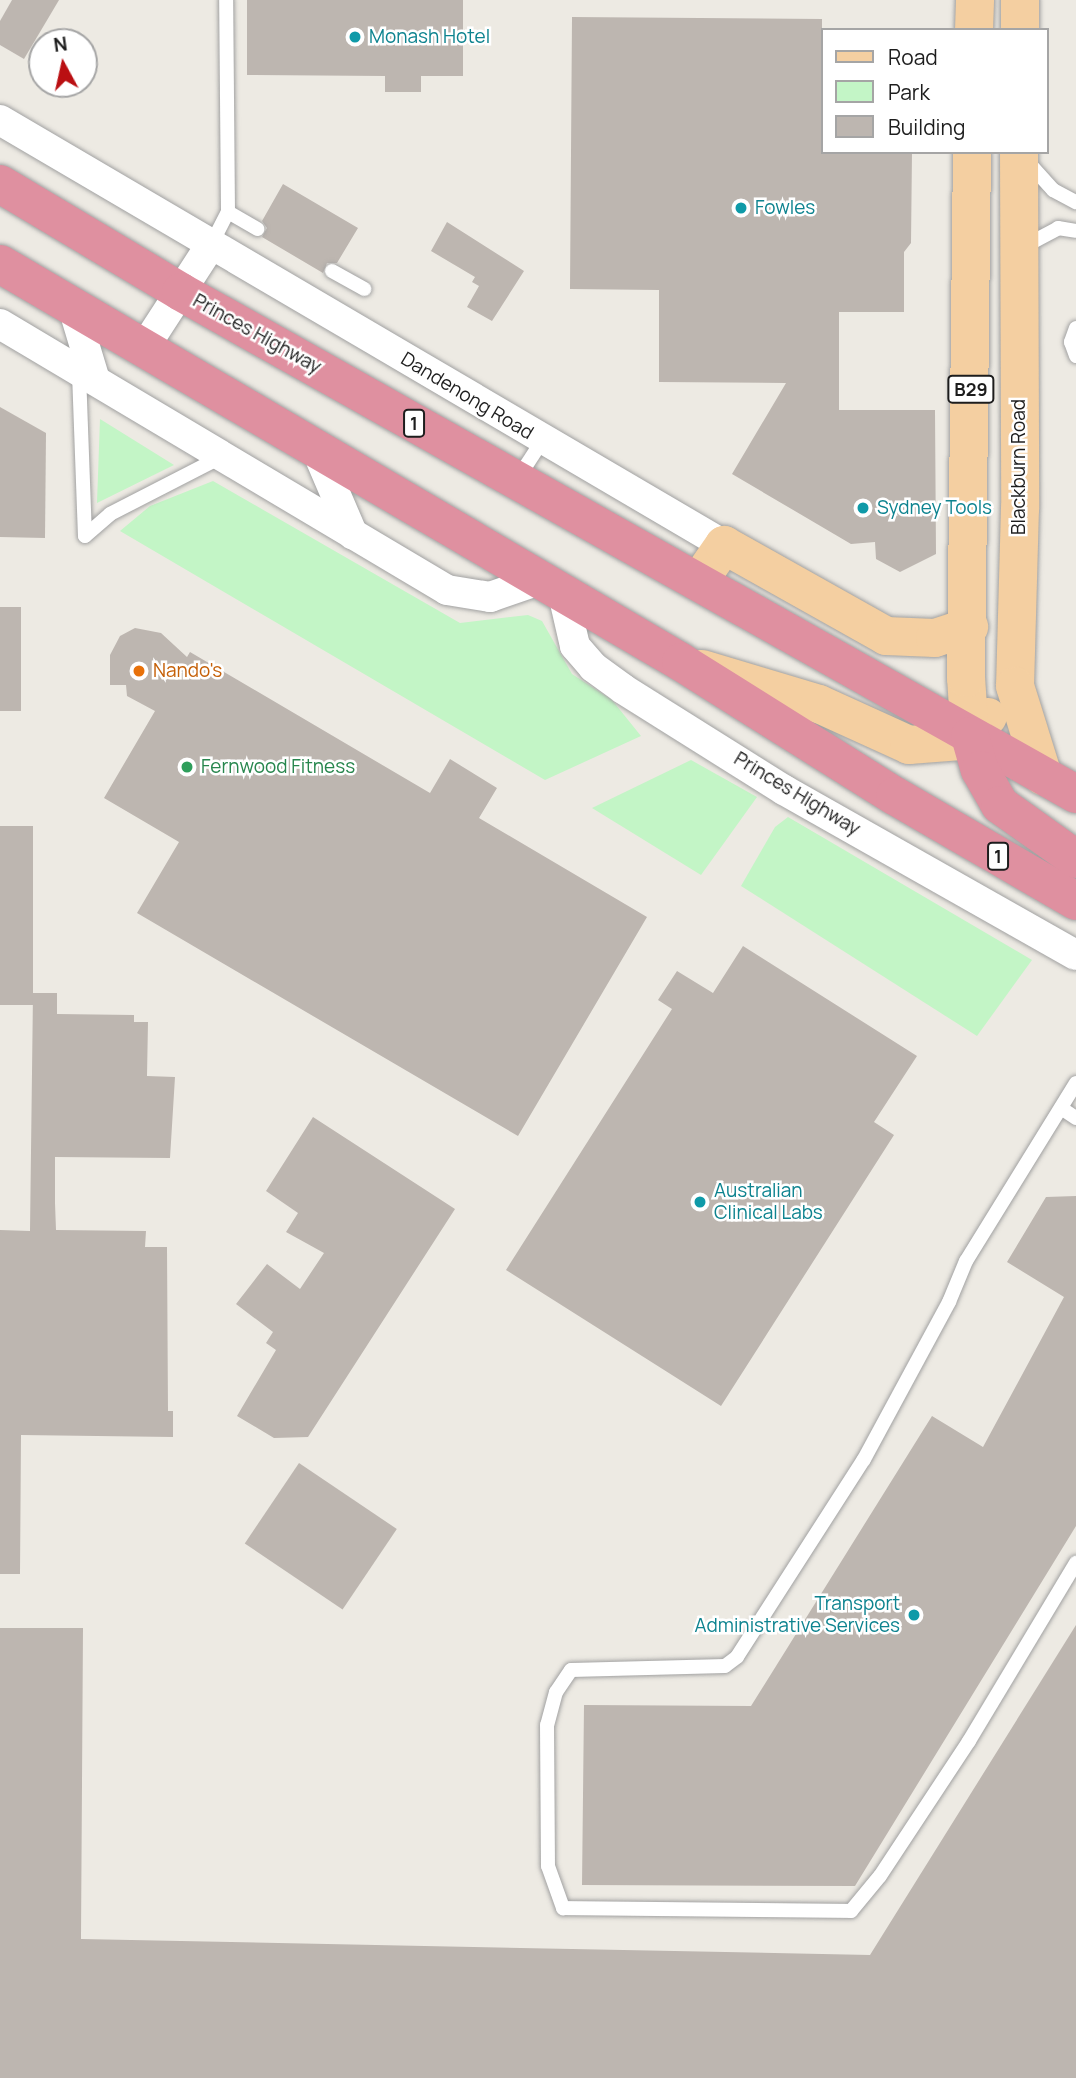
<!DOCTYPE html>
<style>
body{margin:0}
#map{position:relative;width:1076px;height:2078px;overflow:hidden;background:#edeae3;font-family:Manrope,sans-serif}
div>[style]{position:absolute}
.park>*{inset:0;background:#c3f5c6}
.building>*{inset:0;background:#bdb6b0;transform-origin:0 0}
.roads{filter:drop-shadow(0 0 2px #a1a1a1) drop-shadow(0 0 2px #a1a1a1)}
.lane>*{height:14px;margin:-7px;padding:0 7px;transform-origin:7px;border-radius:7px;background:#fff}
.street>*{height:30px;margin:-15px;padding:0 15px;transform-origin:15px;border-radius:15px;background:#fff}
.primary>*{height:38px;margin:-19px;padding:0 19px;transform-origin:19px;border-radius:19px;background:#f4cfa1}
.highway>*{height:38px;margin:-19px;padding:0 19px;transform-origin:19px;border-radius:19px;background:#df90a0}
.dots>*{width:19px;height:19px;translate:-50% -50%;box-sizing:border-box;border:4px solid #fff;border-radius:50%}
span{translate:-50% -50%;white-space:nowrap;text-align:center;line-height:1.15;-webkit-text-stroke:5px #fff;paint-order:stroke}
.shield-label span{padding:2px 5px;background:#fff;border:2px solid;border-radius:5px;-webkit-text-stroke-width:0}
.shield-label{font-size:18px;color:#1d1d1d;font-weight:700}
.culture-label{font-size:19px;color:#0d838f}
.left{translate:0 -50%;text-align:left}
.right{translate:-100% -50%;text-align:right}
.street-label{font-size:19px;color:#1d1d1d}
.food-label{font-size:19px;color:#c56008}
.leisure-label{font-size:19px;color:#27864d}
.legend{position:absolute;left:821px;top:28px;width:228px;height:126px;box-sizing:border-box;background:#fff;border:2px solid #a5a5a5;margin:0;padding:9px 12px;list-style:none;font-size:21px;color:#1d1d1d}
.legend li{display:flex;align-items:center;gap:14px;height:35px}
.legend b{width:35px;border:2px solid #a5a5a5}
.north{position:absolute;left:28px;top:28px;width:70px;height:70px;box-sizing:border-box;background:#fff;border:2px solid #a5a5a5;border-radius:50%;rotate:352deg;font-size:19px;font-weight:700;line-height:28px;text-align:center;color:#1d1d1d}
.north::after{content:'';display:block;margin:auto;width:24px;height:32px;background:#ba0f12;clip-path:polygon(50% 0,100% 100%,50% 72%,0 100%)}
</style>
<div id="map">
<div class="park">
<i style="clip-path:polygon(100px 419px,174px 465px,97px 503px)"></i>
<i style="clip-path:polygon(213px 481px,460px 623px,528px 615px,542px 621px,572px 674px,612px 700px,641px 736px,545px 780px,120px 531px,150px 506px)"></i>
<i style="clip-path:polygon(691px 760px,757px 797px,701px 875px,592px 808px)"></i>
<i style="clip-path:polygon(788px 817px,1032px 960px,977px 1036px,741px 886px,775px 827px)"></i>
</div>
<div class="building">
<i style="clip-path:polygon(12px 0,59px 0,24px 59px,0 45px,0 21px)"></i>
<i style="clip-path:polygon(247px 0,463px 0,463px 76px,421px 76px,421px 92px,385px 92px,385px 76px,247px 75px)"></i>
<i style="clip-path:polygon(572px 17px,822px 19px,822px 152px,912px 152px,911px 243px,904px 252px,904px 312px,839px 312px,839px 410px,935px 410px,936px 554px,900px 572px,876px 559px,875px 542px,851px 544px,732px 474px,786px 383px,659px 382px,659px 290px,570px 289px)"></i>
<i style="clip-path:polygon(283px 184px,358px 228px,337px 263px,327px 263px,323px 273px,262px 237px,267px 228px,262px 221px)"></i>
<i style="clip-path:polygon(447px 222px,524px 271px,492px 321px,467px 307px,479px 286px,472px 282px,475px 277px,431px 251px)"></i>
<i style="clip-path:polygon(0 407px,46px 433px,45px 538px,0 537px)"></i>
<i style="left:0;top:607px;width:21px;height:104px"></i>
<i style="clip-path:polygon(135px 628px,161px 633px,187px 657px,190px 652px,430px 793px,450px 759px,497px 788px,479px 818px,647px 917px,518px 1136px,137px 913px,179px 842px,104px 798px,155px 711px,127px 696px,126px 685px,110px 685px,110px 655px,120px 636px)"></i>
<i style="left:0;top:826px;width:33px;height:179px"></i>
<i style="clip-path:polygon(743px 946px,917px 1056px,874px 1122px,894px 1135px,721px 1406px,506px 1270px,672px 1009px,658px 1000px,677px 971px,713px 993px)"></i>
<i style="clip-path:polygon(33px 993px,57px 993px,57px 1014px,134px 1015px,134px 1022px,148px 1022px,147px 1076px,175px 1077px,170px 1158px,55px 1157px,55px 1203px,56px 1230px,146px 1231px,145px 1247px,167px 1247px,168px 1411px,173px 1411px,173px 1437px,21px 1435px,20px 1574px,0 1574px,0 1230px,30px 1231px)"></i>
<i style="clip-path:polygon(313px 1117px,455px 1209px,308px 1437px,274px 1438px,237px 1416px,276px 1350px,266px 1343px,273px 1332px,236px 1304px,267px 1264px,300px 1289px,324px 1253px,286px 1232px,298px 1213px,266px 1191px)"></i>
<i style="clip-path:polygon(1076px 1196px,1076px 1526px,855px 1886px,582px 1885px,584px 1705px,751px 1706px,932px 1416px,983px 1447px,1064px 1297px,1007px 1262px,1046px 1197px)"></i>
<i style="left:299px;top:1463px;width:118px;height:97px;rotate:34deg"></i>
<i style="clip-path:polygon(1076px 1625px,1076px 2078px,0 2078px,0 1628px,83px 1628px,81px 1939px,870px 1955px)"></i>
</div>
<div class="roads">
<div class="lane">
<i style="left:1027px;top:161px;width:39px;rotate:48deg"></i>
<i style="left:1053px;top:190px;width:26px;rotate:28deg"></i>
<i style="left:228px;top:212px;width:34px;rotate:30deg"></i>
<i style="left:212px;top:243px;width:35px;rotate:-63deg"></i>
<i style="left:228px;top:212px;width:212px;rotate:-90.5deg"></i>
<i style="left:1023px;top:247px;width:40px;rotate:-28deg"></i>
<i style="left:1058px;top:228px;width:18px;rotate:9deg"></i>
<i style="left:332px;top:271px;width:37px;rotate:29deg"></i>
<i style="left:1076px;top:328px;width:15px;rotate:110deg"></i>
<i style="left:1071px;top:342px;width:15px;rotate:70deg"></i>
<i style="left:79px;top:373px;width:163px;rotate:87.9deg"></i>
<i style="left:518px;top:478px;width:44px;rotate:-57deg"></i>
<i style="left:85px;top:536px;width:33px;rotate:-41deg"></i>
<i style="left:110px;top:514px;width:127px;rotate:-27.2deg"></i>
<i style="left:1076px;top:1083px;width:209px;rotate:121.7deg"></i>
<i style="left:966px;top:1261px;width:44px;rotate:112.5deg"></i>
<i style="left:949px;top:1302px;width:179px;rotate:118.4deg"></i>
<i style="left:864px;top:1459px;width:235px;rotate:122.7deg"></i>
<i style="left:737px;top:1657px;width:15px;rotate:143deg"></i>
<i style="left:725px;top:1666px;width:154px;rotate:178.5deg"></i>
<i style="left:571px;top:1670px;width:27px;rotate:124deg"></i>
<i style="left:556px;top:1692px;width:34px;rotate:105deg"></i>
<i style="left:547px;top:1725px;width:141px;rotate:89.6deg"></i>
<i style="left:548px;top:1866px;width:45px;rotate:70.3deg"></i>
<i style="left:563px;top:1908px;width:288px;rotate:0.6deg"></i>
<i style="left:851px;top:1911px;width:45px;rotate:-50.4deg"></i>
<i style="left:880px;top:1876px;width:162px;rotate:-56.6deg"></i>
<i style="left:969px;top:1741px;width:208px;rotate:-59deg"></i>
<i style="left:1061px;top:1108px;width:18px;rotate:34deg"></i>
</div>
<div class="street">
<i style="left:0;top:120px;width:840px;rotate:30.41deg"></i>
<i style="left:73px;top:307px;width:73px;rotate:73.3deg"></i>
<i style="left:0;top:324px;width:520px;rotate:30.76deg"></i>
<i style="left:447px;top:590px;width:44px;rotate:9.2deg"></i>
<i style="left:490px;top:597px;width:52px;rotate:-19.1deg"></i>
<i style="left:144px;top:348px;width:125px;rotate:-57.1deg"></i>
<i style="left:317px;top:451px;width:91px;rotate:66.8deg"></i>
<i style="left:563px;top:594px;width:53px;rotate:77deg"></i>
<i style="left:575px;top:646px;width:28px;rotate:49deg"></i>
<i style="left:593px;top:667px;width:37px;rotate:36deg"></i>
<i style="left:623px;top:689px;width:190px;rotate:32.1deg"></i>
<i style="left:784px;top:790px;width:335px;rotate:29.5deg"></i>
</div>
<div class="primary">
<i style="left:974px;top:30px;width:30px;rotate:-88deg"></i>
<i style="left:1020px;top:30px;width:30px;rotate:-90deg"></i>
<i style="left:1019px;top:152px;width:356px;rotate:89.8deg"></i>
<i style="left:1020px;top:508px;width:178px;rotate:91.6deg"></i>
<i style="left:1015px;top:686px;width:94px;rotate:72.7deg"></i>
<i style="left:699px;top:581px;width:44px;rotate:-55.2deg"></i>
<i style="left:724px;top:545px;width:186px;rotate:29.3deg"></i>
<i style="left:886px;top:636px;width:49px;rotate:2.3deg"></i>
<i style="left:935px;top:638px;width:36px;rotate:-18deg"></i>
<i style="left:702px;top:669px;width:122px;rotate:16.7deg"></i>
<i style="left:819px;top:704px;width:99px;rotate:24.5deg"></i>
<i style="left:909px;top:745px;width:52px;rotate:-4.4deg"></i>
<i style="left:961px;top:741px;width:36px;rotate:-42deg"></i>
<i style="left:970px;top:736px;width:58px;rotate:-93.9deg"></i>
<i style="left:966px;top:678px;width:526px;rotate:-89.35deg"></i>
</div>
<div class="highway">
<i style="left:0;top:184px;width:211px;rotate:30.8deg"></i>
<i style="left:181px;top:292px;width:1026px;rotate:29.29deg"></i>
<i style="left:0;top:264px;width:789px;rotate:30.3deg"></i>
<i style="left:681px;top:662px;width:252px;rotate:32.1deg"></i>
<i style="left:895px;top:796px;width:209px;rotate:30.1deg"></i>
<i style="left:970px;top:736px;width:35px;rotate:74deg"></i>
<i style="left:980px;top:770px;width:40px;rotate:60.3deg"></i>
<i style="left:1000px;top:805px;width:93px;rotate:35.4deg"></i>
</div>
</div>
<div class="dots">
<i style="left:355px;top:37px;background:#0f9aa8"></i>
<i style="left:741px;top:208px;background:#0f9aa8"></i>
<i style="left:863px;top:508px;background:#0f9aa8"></i>
<i style="left:139px;top:671px;background:#e8710a"></i>
<i style="left:187px;top:767px;background:#2e9e5b"></i>
<i style="left:700px;top:1202px;background:#0f9aa8"></i>
<i style="left:914px;top:1615px;background:#0f9aa8"></i>
</div>
<div class="shield-label">
<span style="left:971px;top:389px">B29</span>
<span style="left:414px;top:423px">1</span>
<span style="left:998px;top:856px">1</span>
</div>
<div class="culture-label">
<span class="left" style="left:369px;top:37px">Monash Hotel</span>
<span class="left" style="left:755px;top:208px">Fowles</span>
<span class="left" style="left:877px;top:508px">Sydney Tools</span>
<span class="left" style="left:714px;top:1202px">Australian<br>Clinical Labs</span>
<span class="right" style="left:900px;top:1615px">Transport<br>Administrative Services</span>
</div>
<div class="street-label">
<span style="left:257px;top:334px;rotate:29deg">Princes Highway</span>
<span style="left:467px;top:396px;rotate:31deg">Dandenong Road</span>
<span style="left:1019px;top:467px;rotate:-90deg">Blackburn Road</span>
<span style="left:797px;top:794px;rotate:31deg">Princes Highway</span>
</div>
<div class="food-label">
<span class="left" style="left:153px;top:671px">Nando's</span>
</div>
<div class="leisure-label">
<span class="left" style="left:201px;top:767px">Fernwood Fitness</span>
</div>
<ul class="legend">
<li><b style="height:9px;background:#f4cfa1"></b>Road</li>
<li><b style="height:19px;background:#c3f5c6"></b>Park</li>
<li><b style="height:19px;background:#bdb6b0"></b>Building</li>
</ul>
<div class="north">N</div>
</div>
